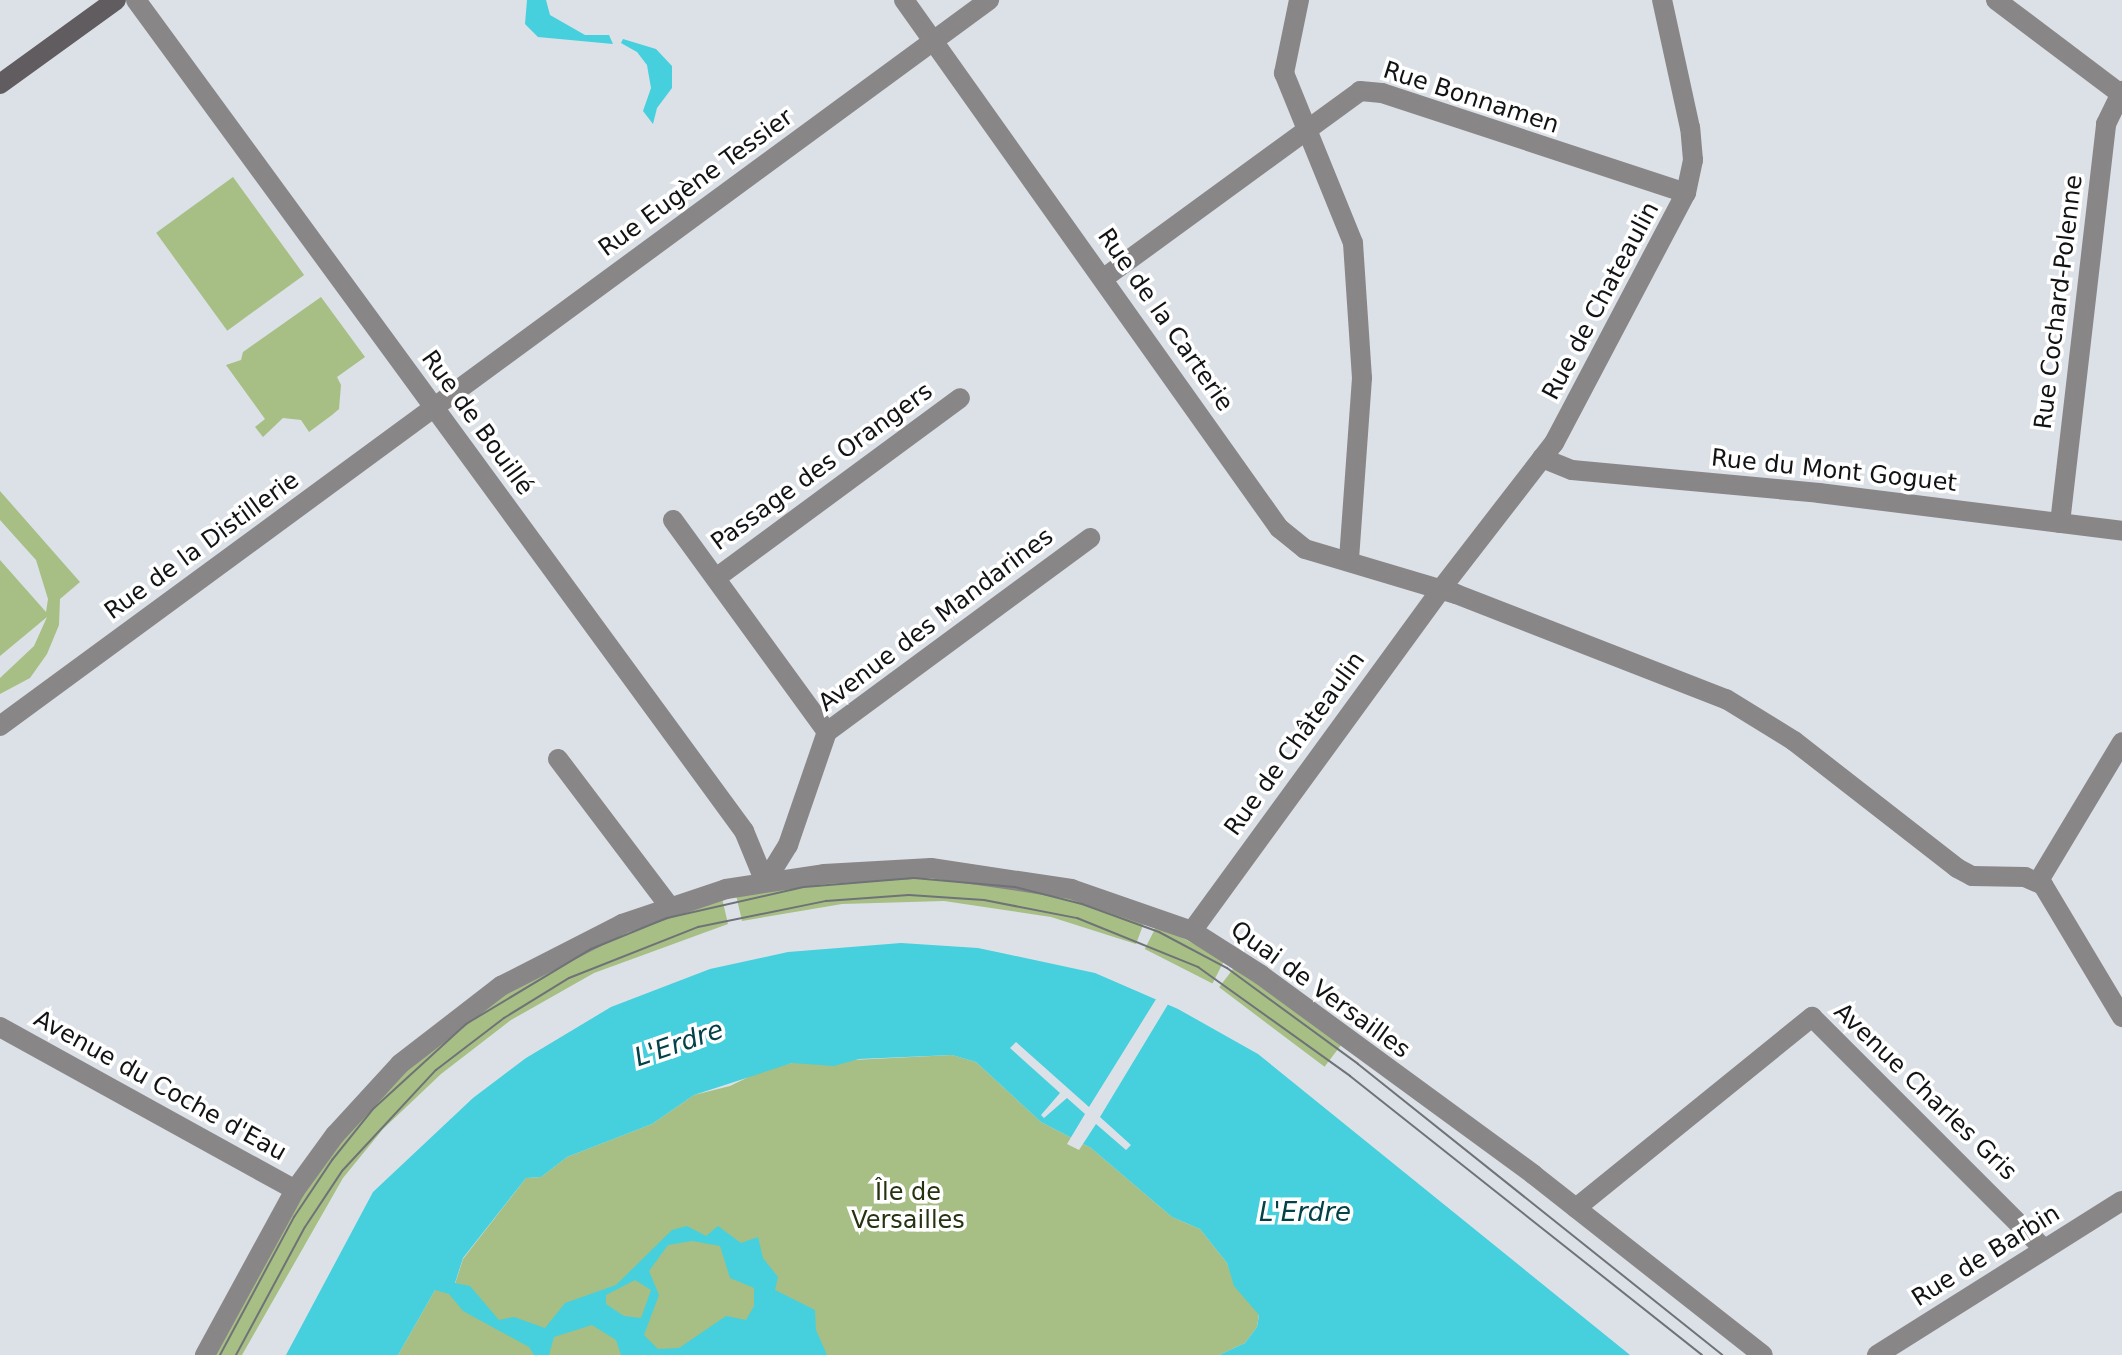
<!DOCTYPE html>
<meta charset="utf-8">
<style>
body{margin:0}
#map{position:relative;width:2122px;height:1355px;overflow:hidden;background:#dbe1e7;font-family:"DejaVu Sans",sans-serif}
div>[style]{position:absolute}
.green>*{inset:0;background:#a7bf84;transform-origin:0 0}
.water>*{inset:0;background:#46cfdd}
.pier>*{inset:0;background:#dbe1e7}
.street>*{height:20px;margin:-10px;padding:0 10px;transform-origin:10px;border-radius:10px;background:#898688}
.secondary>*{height:20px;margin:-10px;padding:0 10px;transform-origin:10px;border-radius:10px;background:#605c5f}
.tram>*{height:2px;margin:-1px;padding:0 1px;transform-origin:1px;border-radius:1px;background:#6f7377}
span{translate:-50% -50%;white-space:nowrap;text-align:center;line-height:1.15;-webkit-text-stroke:7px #fff;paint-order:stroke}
.street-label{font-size:24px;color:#111315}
.park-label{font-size:24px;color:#263310}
.water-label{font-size:26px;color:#024248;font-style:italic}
</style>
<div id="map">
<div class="green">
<i style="left:233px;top:177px;width:121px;height:95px;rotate:54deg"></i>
<i style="clip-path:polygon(321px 297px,365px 357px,337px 377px,341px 385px,339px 409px,332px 415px,309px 432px,301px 420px,283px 418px,263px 437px,255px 427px,265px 419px,226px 365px,241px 360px,243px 352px)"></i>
<i style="clip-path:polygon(0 491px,80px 582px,60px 599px,59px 625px,47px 654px,30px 678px,0 694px,0 678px,34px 646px,47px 617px,0 656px,0 560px,46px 612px,48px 599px,36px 560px,0 520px)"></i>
<i style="clip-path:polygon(867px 875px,1012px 882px,1145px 920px,1136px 944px,1051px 917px,944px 901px,842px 904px,742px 921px,736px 895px)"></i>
<i style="clip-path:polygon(722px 898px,728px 924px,594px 973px,511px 1020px,441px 1074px,383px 1129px,343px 1178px,242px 1355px,214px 1355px,306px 1187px,374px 1098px,457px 1024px,573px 953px)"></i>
<i style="left:1157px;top:925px;width:76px;height:27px;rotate:27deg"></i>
<i style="left:1236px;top:965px;width:132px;height:28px;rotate:37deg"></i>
<i style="clip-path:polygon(952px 1055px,976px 1062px,1041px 1122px,1091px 1148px,1172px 1217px,1200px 1229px,1227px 1263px,1235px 1286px,1259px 1314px,1257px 1327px,1245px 1343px,1219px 1355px,398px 1355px,435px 1290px,455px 1284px,463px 1259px,526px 1178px,541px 1177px,567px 1157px,652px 1124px,694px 1095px,730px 1086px,761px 1071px,792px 1063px)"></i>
</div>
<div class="water">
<i style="clip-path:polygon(527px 0,546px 0,550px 15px,585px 35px,609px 35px,613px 44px,538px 37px,525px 24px)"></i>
<i style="clip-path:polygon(623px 39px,656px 49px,672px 66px,672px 88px,657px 108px,653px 124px,643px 111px,651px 88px,647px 65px,637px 52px,621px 43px)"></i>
<i style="clip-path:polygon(evenodd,901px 943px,978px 948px,1095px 973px,1178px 1009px,1258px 1054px,1630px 1355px,1219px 1355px,1245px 1343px,1257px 1327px,1259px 1315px,1234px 1286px,1227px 1263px,1200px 1229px,1172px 1217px,1091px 1148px,1041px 1122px,976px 1062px,952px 1055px,859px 1059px,834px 1066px,792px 1063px,694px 1095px,652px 1124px,567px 1157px,541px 1177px,526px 1178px,463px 1258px,455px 1283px,470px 1286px,499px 1320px,514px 1317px,545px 1328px,565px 1303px,616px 1285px,672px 1230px,687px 1226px,706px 1236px,718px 1226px,741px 1243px,758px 1237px,763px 1258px,778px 1277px,775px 1290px,815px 1310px,816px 1330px,827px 1355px,621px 1355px,616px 1340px,592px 1325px,554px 1337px,549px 1355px,534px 1355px,529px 1347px,463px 1311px,449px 1294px,435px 1290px,398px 1355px,286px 1355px,373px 1192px,473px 1098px,526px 1058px,611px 1007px,710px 969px,788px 952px,901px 943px,692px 1241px,720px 1246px,730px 1278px,754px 1288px,754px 1306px,746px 1320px,726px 1316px,679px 1348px,658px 1349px,644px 1335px,659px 1295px,649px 1271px,668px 1245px,692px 1241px,901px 943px,635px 1280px,651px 1290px,641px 1318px,624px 1316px,606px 1304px,606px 1295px,635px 1280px)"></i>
</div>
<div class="pier">
<i style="clip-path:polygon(1158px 996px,1170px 1001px,1100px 1117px,1131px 1145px,1126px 1150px,1096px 1124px,1079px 1150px,1067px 1144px,1085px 1114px,1067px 1098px,1044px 1118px,1041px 1115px,1060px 1093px,1010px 1048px,1016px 1042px,1089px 1107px)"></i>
</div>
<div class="street">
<i style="left:136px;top:0;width:1030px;rotate:53.81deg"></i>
<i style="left:744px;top:831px;width:55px;rotate:67.6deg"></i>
<i style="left:904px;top:0;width:648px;rotate:54.62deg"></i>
<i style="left:1279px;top:528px;width:33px;rotate:39deg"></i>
<i style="left:1305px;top:549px;width:158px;rotate:16.6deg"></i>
<i style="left:1456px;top:594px;width:290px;rotate:21.3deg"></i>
<i style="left:1726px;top:699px;width:80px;rotate:31.7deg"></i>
<i style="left:1794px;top:741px;width:207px;rotate:37.9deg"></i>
<i style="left:1957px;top:868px;width:17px;rotate:28deg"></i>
<i style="left:1972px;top:876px;width:53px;rotate:1.1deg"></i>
<i style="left:2025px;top:877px;width:20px;rotate:24deg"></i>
<i style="left:2043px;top:885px;width:154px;rotate:59.1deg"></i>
<i style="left:1299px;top:0;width:75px;rotate:101.6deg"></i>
<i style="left:1284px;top:73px;width:183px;rotate:67.9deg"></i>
<i style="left:1353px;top:243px;width:135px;rotate:86.2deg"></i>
<i style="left:1362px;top:378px;width:183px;rotate:94.1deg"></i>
<i style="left:1996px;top:0;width:158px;rotate:37deg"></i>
<i style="left:1104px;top:278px;width:317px;rotate:-36.1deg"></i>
<i style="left:1360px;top:91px;width:22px;rotate:5deg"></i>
<i style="left:1382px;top:93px;width:320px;rotate:18.2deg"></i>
<i style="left:1542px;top:458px;width:32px;rotate:22deg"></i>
<i style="left:1572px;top:470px;width:248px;rotate:5.3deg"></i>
<i style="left:1819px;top:493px;width:305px;rotate:7.1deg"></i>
<i style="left:673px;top:520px;width:262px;rotate:54deg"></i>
<i style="left:2060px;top:523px;width:402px;rotate:-83.4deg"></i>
<i style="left:2106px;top:124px;width:37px;rotate:-64deg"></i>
<i style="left:716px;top:578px;width:303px;rotate:-36.4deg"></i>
<i style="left:0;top:726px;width:1227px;rotate:-36.28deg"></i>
<i style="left:558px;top:759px;width:186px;rotate:52.9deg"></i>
<i style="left:765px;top:882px;width:44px;rotate:-58.1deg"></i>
<i style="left:788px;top:845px;width:120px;rotate:-71deg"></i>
<i style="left:827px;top:732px;width:327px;rotate:-36.4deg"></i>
<i style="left:2038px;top:882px;width:163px;rotate:-59deg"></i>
<i style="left:1192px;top:931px;width:423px;rotate:-53.9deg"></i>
<i style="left:1441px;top:589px;width:185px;rotate:-52.3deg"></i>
<i style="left:1554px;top:443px;width:283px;rotate:-62.2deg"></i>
<i style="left:1686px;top:193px;width:34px;rotate:-78deg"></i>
<i style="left:1693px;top:160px;width:32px;rotate:-95deg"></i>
<i style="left:1690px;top:128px;width:131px;rotate:-102.3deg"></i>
<i style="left:0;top:1027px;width:337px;rotate:28.9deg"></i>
<i style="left:1576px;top:1208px;width:304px;rotate:-39deg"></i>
<i style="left:1812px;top:1017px;width:328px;rotate:45deg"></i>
<i style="left:205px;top:1355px;width:188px;rotate:-61.4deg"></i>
<i style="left:295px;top:1190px;width:68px;rotate:-54deg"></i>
<i style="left:335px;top:1135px;width:96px;rotate:-47.5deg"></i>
<i style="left:400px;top:1064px;width:128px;rotate:-37.7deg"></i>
<i style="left:501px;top:986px;width:136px;rotate:-27.1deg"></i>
<i style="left:622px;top:924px;width:110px;rotate:-18.6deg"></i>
<i style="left:726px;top:889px;width:99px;rotate:-8.7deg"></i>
<i style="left:824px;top:874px;width:107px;rotate:-3.2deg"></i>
<i style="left:931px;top:868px;width:142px;rotate:8.5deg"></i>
<i style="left:1071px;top:889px;width:128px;rotate:19.1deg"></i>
<i style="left:1192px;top:931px;width:82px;rotate:32.5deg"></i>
<i style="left:1261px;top:975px;width:338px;rotate:36.2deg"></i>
<i style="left:1534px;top:1175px;width:291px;rotate:38.2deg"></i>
<i style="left:1877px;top:1355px;width:289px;rotate:-32.2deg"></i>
</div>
<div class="secondary">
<i style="left:0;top:84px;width:143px;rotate:-35.9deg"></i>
</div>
<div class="tram">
<i style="left:220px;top:1355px;width:157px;rotate:-61.8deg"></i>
<i style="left:294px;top:1217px;width:69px;rotate:-56.3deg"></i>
<i style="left:332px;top:1160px;width:65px;rotate:-51.2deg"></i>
<i style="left:373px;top:1109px;width:126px;rotate:-42.4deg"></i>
<i style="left:466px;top:1024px;width:146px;rotate:-31deg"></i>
<i style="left:591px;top:949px;width:82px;rotate:-22.2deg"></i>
<i style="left:667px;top:918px;width:140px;rotate:-12.8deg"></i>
<i style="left:804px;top:887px;width:110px;rotate:-4.7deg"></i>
<i style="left:914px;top:878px;width:101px;rotate:5.1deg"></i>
<i style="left:1015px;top:887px;width:69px;rotate:14.2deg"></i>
<i style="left:1082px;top:904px;width:82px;rotate:20deg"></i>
<i style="left:1159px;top:932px;width:77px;rotate:27.9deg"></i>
<i style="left:1227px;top:968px;width:162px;rotate:36.2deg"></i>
<i style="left:1358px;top:1064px;width:466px;rotate:38.6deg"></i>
<i style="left:236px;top:1355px;width:145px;rotate:-61.7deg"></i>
<i style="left:305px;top:1227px;width:67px;rotate:-56.5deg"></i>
<i style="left:342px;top:1171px;width:138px;rotate:-47.1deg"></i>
<i style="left:436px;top:1070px;width:86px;rotate:-37.4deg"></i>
<i style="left:504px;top:1018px;width:76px;rotate:-31.6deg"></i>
<i style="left:569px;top:978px;width:139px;rotate:-21.6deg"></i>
<i style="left:698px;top:927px;width:131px;rotate:-11.5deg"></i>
<i style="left:826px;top:901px;width:83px;rotate:-4.1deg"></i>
<i style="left:909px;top:895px;width:75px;rotate:3.8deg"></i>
<i style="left:984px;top:900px;width:95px;rotate:11deg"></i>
<i style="left:1077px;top:918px;width:131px;rotate:22deg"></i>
<i style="left:1198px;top:967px;width:187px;rotate:35.6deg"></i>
<i style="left:1350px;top:1076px;width:449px;rotate:38.4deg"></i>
</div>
<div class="street-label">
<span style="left:1471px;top:98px;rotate:18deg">Rue Bonnamen</span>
<span style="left:696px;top:183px;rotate:-36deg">Rue Eugène Tessier</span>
<span style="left:1601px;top:301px;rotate:-62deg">Rue de Chateaulin</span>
<span style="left:2059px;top:302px;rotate:-83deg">Rue Cochard-Polenne</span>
<span style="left:1165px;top:320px;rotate:55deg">Rue de la Carterie</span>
<span style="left:477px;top:423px;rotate:54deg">Rue de Bouillé</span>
<span style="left:822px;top:467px;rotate:-36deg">Passage des Orangers</span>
<span style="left:1834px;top:471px;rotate:6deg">Rue du Mont Goguet</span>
<span style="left:202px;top:546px;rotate:-36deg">Rue de la Distillerie</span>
<span style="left:936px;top:620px;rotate:-37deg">Avenue des Mandarines</span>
<span style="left:1295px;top:744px;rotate:-54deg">Rue de Châteaulin</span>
<span style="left:1320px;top:990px;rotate:36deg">Quai de Versailles</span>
<span style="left:160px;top:1086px;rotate:29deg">Avenue du Coche d'Eau</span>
<span style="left:1925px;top:1092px;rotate:44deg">Avenue Charles Gris</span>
<span style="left:1986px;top:1256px;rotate:-32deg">Rue de Barbin</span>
</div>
<div class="park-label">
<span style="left:908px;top:1207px">Île de<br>Versailles</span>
</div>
<div class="water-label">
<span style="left:679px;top:1044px;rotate:-19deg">L'Erdre</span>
<span style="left:1305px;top:1213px">L'Erdre</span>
</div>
</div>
